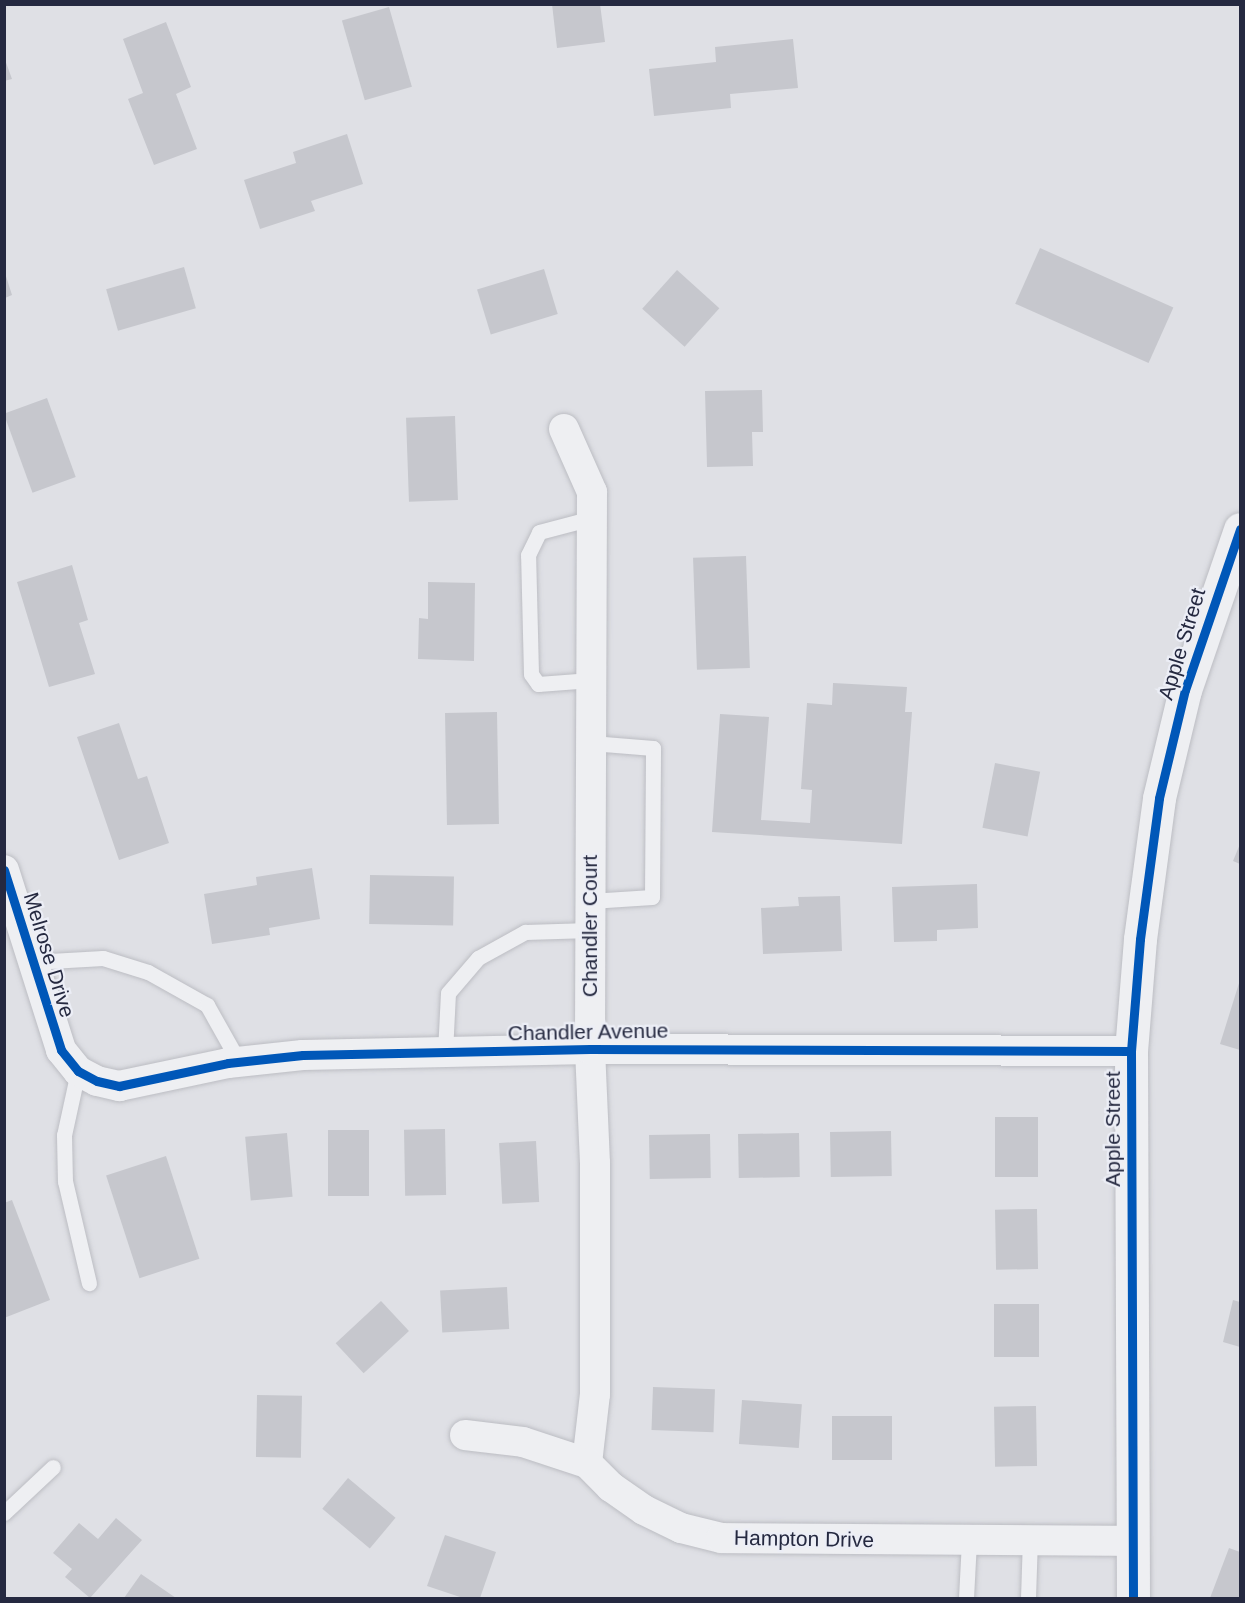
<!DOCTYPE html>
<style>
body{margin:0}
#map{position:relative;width:1245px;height:1603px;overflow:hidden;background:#dfe0e5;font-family:Arial,sans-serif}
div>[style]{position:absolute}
.building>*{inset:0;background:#c6c7cd;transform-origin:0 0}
.roads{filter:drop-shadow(0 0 2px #bcbdc3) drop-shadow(0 0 2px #bcbdc3)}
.service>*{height:15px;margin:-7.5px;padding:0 7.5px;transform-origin:7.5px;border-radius:7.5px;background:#eeeff2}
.minor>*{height:30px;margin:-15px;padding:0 15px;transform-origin:15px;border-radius:15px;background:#eeeff2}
.tertiary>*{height:33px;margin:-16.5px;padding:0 16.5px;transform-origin:16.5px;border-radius:16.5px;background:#eeeff2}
.cycleway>*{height:9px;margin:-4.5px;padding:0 4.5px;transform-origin:4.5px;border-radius:4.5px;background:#0057b8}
span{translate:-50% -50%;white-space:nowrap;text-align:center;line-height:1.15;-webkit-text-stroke:4.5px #eceef6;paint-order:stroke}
.street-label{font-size:21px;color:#252940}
.frame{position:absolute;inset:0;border:6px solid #252940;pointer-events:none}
</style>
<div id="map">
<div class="building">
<i style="clip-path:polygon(552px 4px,600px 4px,605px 42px,557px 48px)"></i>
<i style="left:389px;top:7px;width:83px;height:49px;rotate:74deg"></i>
<i style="clip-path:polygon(166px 22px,191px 87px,176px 94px,197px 149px,154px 165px,128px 99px,143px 93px,123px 39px)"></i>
<i style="clip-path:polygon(793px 39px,798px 88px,730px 94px,731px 108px,654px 116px,649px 69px,716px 62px,715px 47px)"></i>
<i style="clip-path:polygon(4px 57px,12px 79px,4px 81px)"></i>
<i style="clip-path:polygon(347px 134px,363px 184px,311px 201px,315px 211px,260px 229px,244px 180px,296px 163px,293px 152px)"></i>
<i style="left:1040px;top:248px;width:146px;height:61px;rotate:24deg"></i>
<i style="left:184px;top:267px;width:43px;height:81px;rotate:74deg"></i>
<i style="left:544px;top:269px;width:47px;height:70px;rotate:73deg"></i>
<i style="left:677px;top:270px;width:57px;height:52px;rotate:42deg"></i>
<i style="clip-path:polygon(5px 273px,12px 295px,5px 298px)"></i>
<i style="clip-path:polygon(762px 390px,763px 432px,752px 432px,753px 466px,707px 467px,705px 391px)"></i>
<i style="left:47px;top:398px;width:84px;height:46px;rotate:70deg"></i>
<i style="left:455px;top:416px;width:84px;height:49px;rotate:88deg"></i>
<i style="left:746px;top:556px;width:112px;height:53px;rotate:88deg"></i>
<i style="clip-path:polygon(72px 565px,88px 620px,79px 623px,95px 674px,49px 687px,17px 582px)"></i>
<i style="clip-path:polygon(428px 582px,475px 583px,474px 661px,418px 659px,419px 618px,428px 619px)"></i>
<i style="clip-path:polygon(833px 683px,907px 687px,905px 712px,912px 712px,902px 844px,712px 832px,720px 714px,769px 717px,761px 820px,810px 823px,812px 790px,801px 789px,807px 703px,832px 705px)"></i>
<i style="left:497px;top:712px;width:112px;height:52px;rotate:89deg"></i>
<i style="clip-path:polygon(119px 723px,138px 779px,147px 776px,169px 843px,119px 860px,77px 737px)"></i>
<i style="left:995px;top:763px;width:46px;height:66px;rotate:11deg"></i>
<i style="clip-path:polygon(1240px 844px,1240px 864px,1233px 861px)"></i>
<i style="clip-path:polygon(312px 868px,320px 919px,269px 928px,270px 935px,212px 944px,204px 894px,257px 885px,256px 877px)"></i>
<i style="left:370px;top:875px;width:84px;height:49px;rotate:1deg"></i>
<i style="clip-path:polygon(977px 884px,978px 928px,937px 930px,937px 941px,894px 942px,892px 887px)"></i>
<i style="clip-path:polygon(840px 896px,842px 951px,763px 954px,761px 908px,799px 906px,798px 897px)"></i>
<i style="clip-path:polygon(1240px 980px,1240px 1050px,1220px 1044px)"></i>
<i style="left:995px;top:1117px;width:43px;height:60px"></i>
<i style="left:445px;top:1129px;width:66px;height:41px;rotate:89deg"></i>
<i style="left:369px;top:1130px;width:66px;height:41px;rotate:90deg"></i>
<i style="left:891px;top:1131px;width:45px;height:61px;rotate:89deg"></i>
<i style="left:287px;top:1133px;width:64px;height:42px;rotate:85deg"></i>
<i style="left:799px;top:1133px;width:44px;height:61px;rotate:89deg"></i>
<i style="left:710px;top:1134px;width:44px;height:61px;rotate:89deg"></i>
<i style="left:536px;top:1141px;width:61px;height:37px;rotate:87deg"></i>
<i style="left:166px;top:1156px;width:108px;height:63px;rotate:72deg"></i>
<i style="clip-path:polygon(12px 1200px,50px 1300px,4px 1318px,4px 1203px)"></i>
<i style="left:1037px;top:1209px;width:60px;height:42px;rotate:89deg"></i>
<i style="left:507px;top:1287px;width:42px;height:67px;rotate:87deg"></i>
<i style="clip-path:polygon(1233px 1300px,1240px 1302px,1240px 1347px,1223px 1342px)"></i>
<i style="left:381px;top:1301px;width:41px;height:62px;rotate:47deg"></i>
<i style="left:994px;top:1304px;width:45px;height:53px"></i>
<i style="left:653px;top:1387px;width:62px;height:43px;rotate:2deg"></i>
<i style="left:257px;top:1395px;width:45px;height:62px;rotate:1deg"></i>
<i style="left:742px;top:1400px;width:60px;height:44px;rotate:4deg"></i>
<i style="left:1036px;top:1406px;width:60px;height:42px;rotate:89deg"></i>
<i style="left:892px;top:1416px;width:44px;height:60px;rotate:90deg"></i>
<i style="left:348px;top:1478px;width:62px;height:40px;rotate:40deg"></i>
<i style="clip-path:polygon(116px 1518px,142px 1540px,90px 1598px,65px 1577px,72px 1569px,53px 1553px,79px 1523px,98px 1539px)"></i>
<i style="clip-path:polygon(445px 1535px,496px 1552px,480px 1598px,463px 1598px,427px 1586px)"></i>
<i style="clip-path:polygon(1229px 1548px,1240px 1552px,1240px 1598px,1210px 1598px)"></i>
<i style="clip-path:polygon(141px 1574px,176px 1598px,124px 1598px)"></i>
</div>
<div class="roads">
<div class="service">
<i style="left:591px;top:680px;width:53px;rotate:175.7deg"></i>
<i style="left:538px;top:684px;width:12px;rotate:-125deg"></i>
<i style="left:531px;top:674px;width:119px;rotate:-91.4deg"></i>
<i style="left:528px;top:555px;width:25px;rotate:-64deg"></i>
<i style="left:539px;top:532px;width:55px;rotate:-14.8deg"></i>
<i style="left:590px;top:901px;width:62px;rotate:-3.7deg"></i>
<i style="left:652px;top:897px;width:149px;rotate:-89.6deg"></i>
<i style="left:653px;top:748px;width:62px;rotate:-175.4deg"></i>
<i style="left:32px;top:962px;width:71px;rotate:-3.2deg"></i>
<i style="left:103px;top:958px;width:47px;rotate:17.3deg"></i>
<i style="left:148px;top:972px;width:68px;rotate:29.2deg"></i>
<i style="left:207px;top:1005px;width:65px;rotate:60.7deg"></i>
<i style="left:445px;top:1052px;width:59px;rotate:-87.1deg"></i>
<i style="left:448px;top:993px;width:46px;rotate:-49.4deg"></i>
<i style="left:478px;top:958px;width:54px;rotate:-29deg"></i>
<i style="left:525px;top:932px;width:65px;rotate:-1.8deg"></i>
<i style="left:78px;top:1071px;width:66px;rotate:102.3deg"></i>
<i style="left:64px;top:1135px;width:46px;rotate:88.8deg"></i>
<i style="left:65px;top:1181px;width:105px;rotate:76.8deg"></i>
<i style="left:4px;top:1513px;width:67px;rotate:-43.2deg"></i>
<i style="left:966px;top:1598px;width:58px;rotate:-87deg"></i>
<i style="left:1028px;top:1598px;width:59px;rotate:-88.1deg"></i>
</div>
<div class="minor">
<i style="left:564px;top:429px;width:69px;rotate:66deg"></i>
<i style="left:592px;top:492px;width:557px;rotate:90.21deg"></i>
<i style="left:590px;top:1049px;width:114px;rotate:87.5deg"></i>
<i style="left:595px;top:1163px;width:231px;rotate:90deg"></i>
<i style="left:595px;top:1394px;width:69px;rotate:96.6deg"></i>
<i style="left:4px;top:870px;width:189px;rotate:72.4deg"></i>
<i style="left:61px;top:1050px;width:27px;rotate:51deg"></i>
<i style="left:78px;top:1071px;width:21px;rotate:28deg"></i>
<i style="left:97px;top:1081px;width:23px;rotate:13deg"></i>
<i style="left:119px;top:1086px;width:111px;rotate:-11.9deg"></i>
<i style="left:228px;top:1063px;width:75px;rotate:-6.1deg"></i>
<i style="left:303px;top:1055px;width:287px;rotate:-1.2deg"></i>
<i style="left:590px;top:1049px;width:541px;rotate:0.21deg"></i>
<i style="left:465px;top:1435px;width:58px;rotate:6.9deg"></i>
<i style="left:523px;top:1442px;width:67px;rotate:18.2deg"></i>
<i style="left:587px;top:1463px;width:34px;rotate:45deg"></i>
<i style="left:611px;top:1487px;width:40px;rotate:34.9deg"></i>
<i style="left:644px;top:1510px;width:41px;rotate:25.9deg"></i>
<i style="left:681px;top:1528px;width:41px;rotate:14deg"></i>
<i style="left:721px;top:1538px;width:412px;rotate:0.4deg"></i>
</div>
<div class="tertiary">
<i style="left:1133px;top:1598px;width:547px;rotate:-90.21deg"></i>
<i style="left:1131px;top:1051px;width:112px;rotate:-85.4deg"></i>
<i style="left:1140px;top:939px;width:142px;rotate:-82.3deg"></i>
<i style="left:1159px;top:798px;width:111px;rotate:-76.5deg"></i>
<i style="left:1185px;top:690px;width:170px;rotate:-71.1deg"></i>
</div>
</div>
<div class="cycleway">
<i style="left:4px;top:870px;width:189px;rotate:72.4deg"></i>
<i style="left:61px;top:1050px;width:27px;rotate:51deg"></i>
<i style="left:78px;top:1071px;width:21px;rotate:28deg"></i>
<i style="left:97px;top:1081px;width:23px;rotate:13deg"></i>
<i style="left:119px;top:1086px;width:111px;rotate:-11.9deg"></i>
<i style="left:228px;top:1063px;width:75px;rotate:-6.1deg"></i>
<i style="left:303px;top:1055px;width:287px;rotate:-1.2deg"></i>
<i style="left:590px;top:1049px;width:541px;rotate:0.21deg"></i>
<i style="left:1133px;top:1598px;width:547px;rotate:-90.21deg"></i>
<i style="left:1131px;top:1051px;width:112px;rotate:-85.4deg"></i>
<i style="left:1140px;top:939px;width:142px;rotate:-82.3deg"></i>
<i style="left:1159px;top:798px;width:111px;rotate:-76.5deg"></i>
<i style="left:1185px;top:690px;width:170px;rotate:-71.1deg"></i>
</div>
<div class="street-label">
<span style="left:1182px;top:644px;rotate:-73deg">Apple Street</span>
<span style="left:590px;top:926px;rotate:-90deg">Chandler Court</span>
<span style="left:49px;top:955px;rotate:73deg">Melrose Drive</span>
<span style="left:588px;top:1032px;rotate:-1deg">Chandler Avenue</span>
<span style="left:1113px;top:1129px;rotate:-90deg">Apple Street</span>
<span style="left:804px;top:1539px;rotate:1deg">Hampton Drive</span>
</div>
<div class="frame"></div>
</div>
